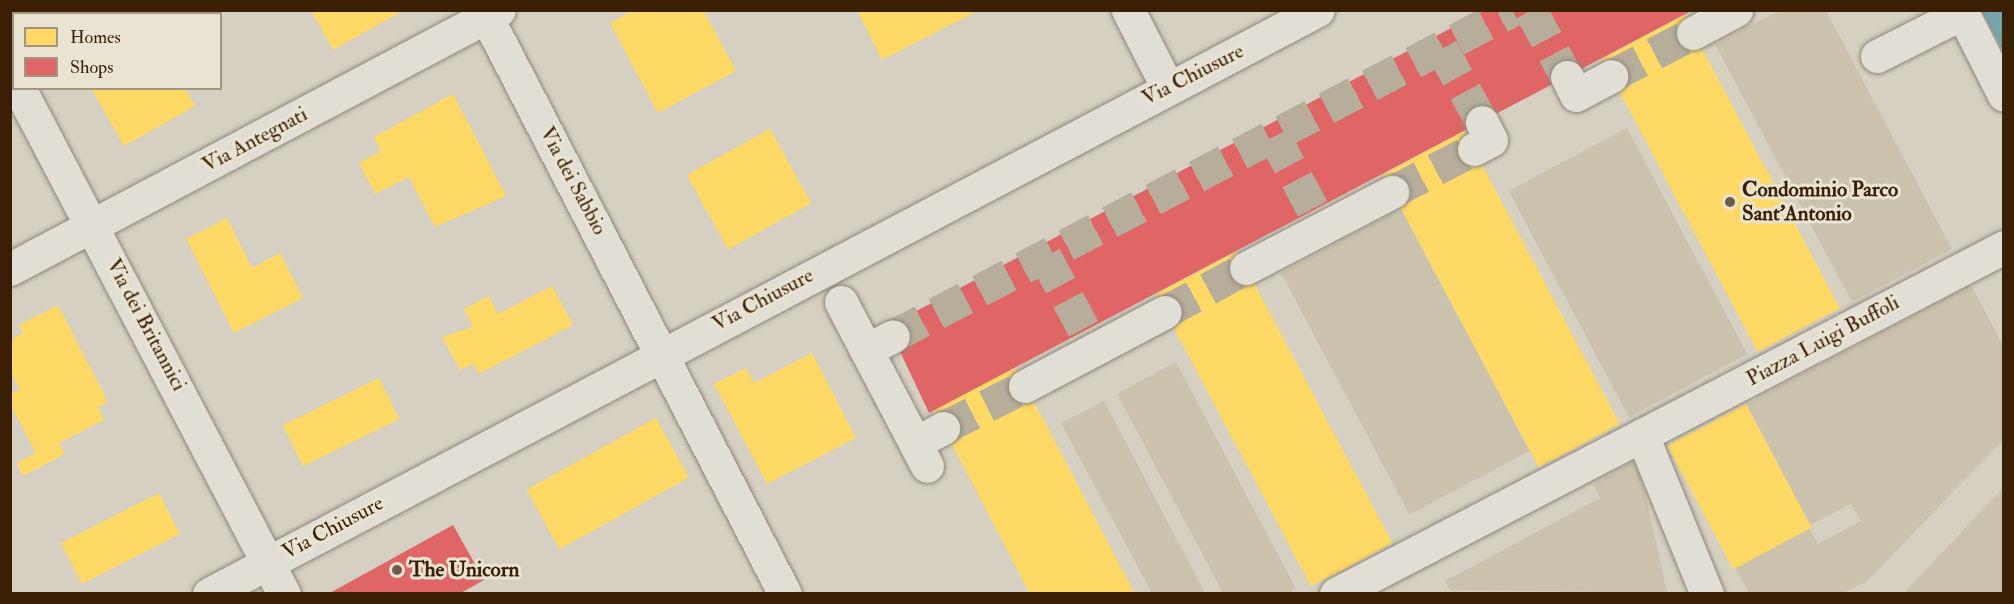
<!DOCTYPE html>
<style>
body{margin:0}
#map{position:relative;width:2014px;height:604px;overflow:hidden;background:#d5d0c1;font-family:"IM FELL Double Pica",serif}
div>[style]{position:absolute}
.green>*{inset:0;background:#cac2ac;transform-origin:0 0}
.homes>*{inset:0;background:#ffd966;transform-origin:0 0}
.shops>*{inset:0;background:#e06666}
.public>*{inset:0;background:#76a5af}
.minor-tunnel>*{height:33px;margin-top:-16.5px;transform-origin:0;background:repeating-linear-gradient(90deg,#b6ad9b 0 33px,transparent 0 49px)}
.roads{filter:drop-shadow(0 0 2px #8e877b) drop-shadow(0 0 2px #8e877b)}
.minor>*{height:33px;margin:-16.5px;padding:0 16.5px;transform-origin:16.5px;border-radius:16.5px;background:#e0ded5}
.dots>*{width:16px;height:16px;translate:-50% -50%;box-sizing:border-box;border:3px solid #e9e4d2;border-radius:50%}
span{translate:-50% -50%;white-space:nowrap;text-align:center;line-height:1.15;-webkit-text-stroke:6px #e9e4d2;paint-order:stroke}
.street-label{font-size:21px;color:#3b1f05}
.poi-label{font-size:21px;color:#3b1f05;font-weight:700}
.left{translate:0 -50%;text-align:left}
.frame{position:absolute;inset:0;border:12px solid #3b1f05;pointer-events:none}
.legend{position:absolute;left:12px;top:12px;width:210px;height:78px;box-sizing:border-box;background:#e9e4d2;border:2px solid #a39580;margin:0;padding:8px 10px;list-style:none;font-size:18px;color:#3b1f05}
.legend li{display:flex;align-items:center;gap:12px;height:30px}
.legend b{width:30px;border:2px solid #a39580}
</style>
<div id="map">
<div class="green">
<i style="clip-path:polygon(1779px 11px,1826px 11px,1952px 249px,1852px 302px,1715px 44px)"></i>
<i style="left:1627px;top:128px;width:256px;height:134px;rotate:62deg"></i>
<i style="left:1401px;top:209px;width:274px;height:136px;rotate:62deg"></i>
<i style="clip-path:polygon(1971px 285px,2003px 346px,2003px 440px,1867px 581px,1842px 594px,1749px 593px,1735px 568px,1809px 529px,1818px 544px,1861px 521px,1851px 504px,1810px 525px,1746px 404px)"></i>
<i style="clip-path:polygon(1176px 362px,1296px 589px,1287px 593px,1223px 593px,1117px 394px)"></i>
<i style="clip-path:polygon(1104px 401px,1205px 593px,1152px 593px,1061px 423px)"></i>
<i style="clip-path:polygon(1638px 459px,1667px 593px,1450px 590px,1445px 581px,1600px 498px,1593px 484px)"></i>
<i style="clip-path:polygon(2003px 488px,2003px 593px,1904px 593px)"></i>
</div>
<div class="homes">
<i style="clip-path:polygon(311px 10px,404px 10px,333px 50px)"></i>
<i style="clip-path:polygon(634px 10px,703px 10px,736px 71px,658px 113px,610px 23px)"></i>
<i style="clip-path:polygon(857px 10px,979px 10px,882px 60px)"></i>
<i style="left:1684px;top:15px;width:332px;height:93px;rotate:62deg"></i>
<i style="clip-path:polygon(91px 88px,185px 88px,195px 106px,124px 146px)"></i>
<i style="clip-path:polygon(453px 94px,506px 196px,435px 227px,409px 177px,375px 194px,359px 163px,381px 151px,374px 137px)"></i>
<i style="left:770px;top:129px;width:85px;height:95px;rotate:61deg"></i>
<i style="left:1464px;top:131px;width:332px;height:92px;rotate:62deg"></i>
<i style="clip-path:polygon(227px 218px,252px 268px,280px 253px,303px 298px,234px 333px,186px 239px)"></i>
<i style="left:1237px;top:251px;width:331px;height:92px;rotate:62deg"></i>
<i style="clip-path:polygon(552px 286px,573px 325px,479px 374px,473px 364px,460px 370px,442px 337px,473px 327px,464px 309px,489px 296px,498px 314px)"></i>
<i style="clip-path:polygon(58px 305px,108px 402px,98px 407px,104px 420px,59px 443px,65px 454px,23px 476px,17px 463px,36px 453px,10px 404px,10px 394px,20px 389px,10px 371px,10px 340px,23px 333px,19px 325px)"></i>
<i style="clip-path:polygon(812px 353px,856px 438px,767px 484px,714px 384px,746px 368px,754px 383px)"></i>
<i style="clip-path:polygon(1015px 368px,1042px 417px,1135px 594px,1030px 594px,934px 410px)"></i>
<i style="left:379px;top:378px;width:46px;height:107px;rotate:64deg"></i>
<i style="left:1746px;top:404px;width:140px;height:89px;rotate:62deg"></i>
<i style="left:656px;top:418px;width:68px;height:148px;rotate:61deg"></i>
<i style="left:159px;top:493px;width:46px;height:110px;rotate:63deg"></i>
</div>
<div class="shops">
<i style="clip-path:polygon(1485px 10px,1693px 10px,929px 413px,888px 326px)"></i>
<i style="clip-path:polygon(453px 525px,484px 580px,459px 594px,328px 594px)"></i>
</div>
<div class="public">
<i style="clip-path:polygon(1981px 10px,2004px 10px,2004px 53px)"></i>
</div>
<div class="minor-tunnel">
<i style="left:1531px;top:10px;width:76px;rotate:61.8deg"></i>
<i style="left:1442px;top:48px;width:84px;rotate:61.6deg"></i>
<i style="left:1611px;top:76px;width:93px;rotate:-27.7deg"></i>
<i style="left:1274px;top:136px;width:85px;rotate:61.9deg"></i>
<i style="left:1392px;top:192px;width:93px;rotate:-27.7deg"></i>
<i style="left:1045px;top:256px;width:85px;rotate:61.9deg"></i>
<i style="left:1165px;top:312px;width:92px;rotate:-28.5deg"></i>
<i style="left:893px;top:336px;width:700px;rotate:-27.77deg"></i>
<i style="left:943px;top:428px;width:92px;rotate:-27.1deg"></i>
</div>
<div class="roads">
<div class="minor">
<i style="left:483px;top:10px;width:657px;rotate:62.66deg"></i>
<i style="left:1128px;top:10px;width:88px;rotate:62.9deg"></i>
<i style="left:1961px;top:10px;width:95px;rotate:63.2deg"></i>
<i style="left:1693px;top:33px;width:49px;rotate:-28.1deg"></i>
<i style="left:1877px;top:56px;width:95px;rotate:-26.8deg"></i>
<i style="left:1567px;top:77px;width:20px;rotate:63deg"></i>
<i style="left:1576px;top:95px;width:40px;rotate:-28deg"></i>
<i style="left:19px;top:88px;width:571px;rotate:62.36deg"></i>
<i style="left:1474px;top:149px;width:19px;rotate:-28deg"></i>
<i style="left:1491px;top:140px;width:20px;rotate:-117deg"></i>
<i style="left:1246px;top:268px;width:165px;rotate:-27.5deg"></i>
<i style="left:10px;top:269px;width:553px;rotate:-27.91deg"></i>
<i style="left:841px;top:302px;width:185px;rotate:62.3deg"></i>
<i style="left:866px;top:350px;width:30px;rotate:-27deg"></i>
<i style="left:1025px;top:386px;width:158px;rotate:-27.9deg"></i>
<i style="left:1642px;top:435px;width:172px;rotate:67.8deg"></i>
<i style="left:915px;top:443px;width:32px;rotate:-28deg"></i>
<i style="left:209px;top:594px;width:1253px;rotate:-27.77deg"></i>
<i style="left:1336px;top:594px;width:753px;rotate:-27.45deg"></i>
</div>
</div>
<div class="dots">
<i style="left:1730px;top:202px;background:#715d47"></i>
<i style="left:397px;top:570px;background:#715d47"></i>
</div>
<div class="street-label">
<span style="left:1193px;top:75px;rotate:-27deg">Via Chiusure</span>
<span style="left:255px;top:140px;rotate:-28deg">Via Antegnati</span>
<span style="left:573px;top:181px;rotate:62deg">Via dei Sabbio</span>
<span style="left:763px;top:300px;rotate:-28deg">Via Chiusure</span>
<span style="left:146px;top:325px;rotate:62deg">Via dei Britannici</span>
<span style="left:1823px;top:341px;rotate:-28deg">Piazza Luigi Buffoli</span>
<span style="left:333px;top:528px;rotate:-28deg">Via Chiusure</span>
</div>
<div class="poi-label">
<span class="left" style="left:1742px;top:202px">Condominio Parco<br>Sant'Antonio</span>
<span class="left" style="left:409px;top:570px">The Unicorn</span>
</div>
<div class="frame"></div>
<ul class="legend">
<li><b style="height:16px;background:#ffd966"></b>Homes</li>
<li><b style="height:16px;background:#e06666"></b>Shops</li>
</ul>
</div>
